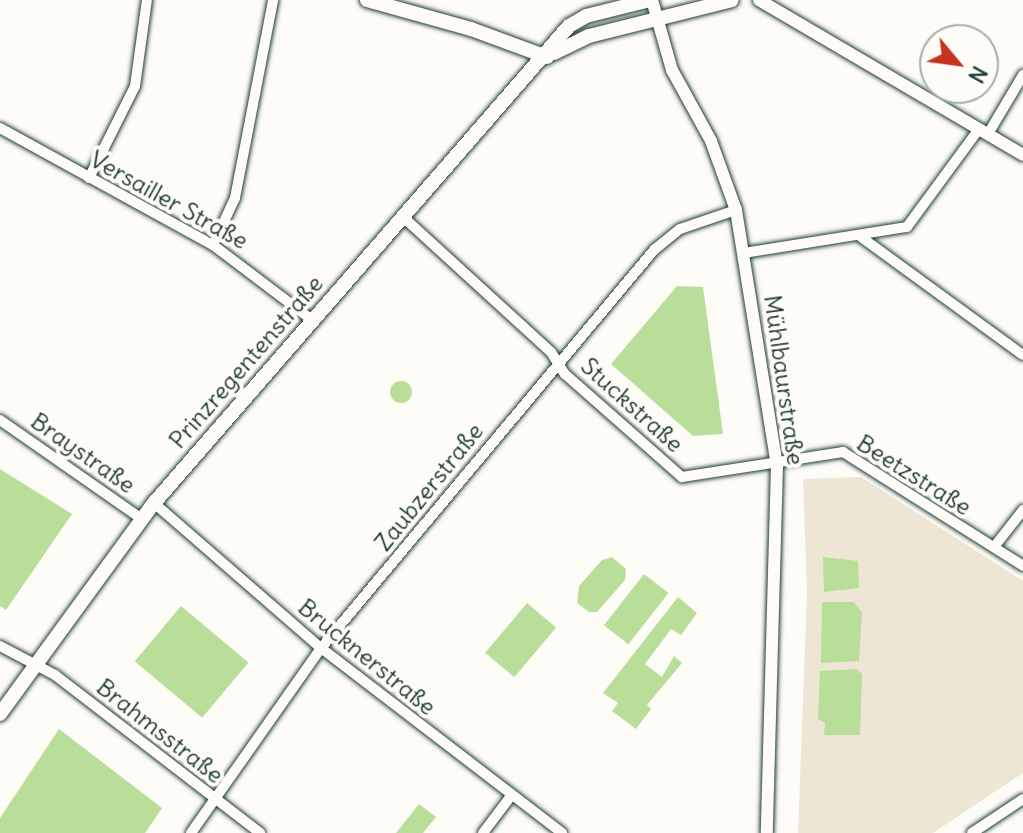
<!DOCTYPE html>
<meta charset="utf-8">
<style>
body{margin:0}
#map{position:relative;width:1023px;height:833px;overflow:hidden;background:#fdfcf7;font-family:Delius,sans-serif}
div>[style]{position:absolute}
.built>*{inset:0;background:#eee6d4}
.green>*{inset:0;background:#b8de99;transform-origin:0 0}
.round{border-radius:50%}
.roads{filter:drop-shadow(0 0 2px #1f3d34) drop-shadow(0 0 2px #1f3d34)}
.minor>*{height:10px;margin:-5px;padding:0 5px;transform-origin:5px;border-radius:5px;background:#fdfcf7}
.tertiary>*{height:12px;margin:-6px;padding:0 6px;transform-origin:6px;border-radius:6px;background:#fdfcf7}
.secondary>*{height:14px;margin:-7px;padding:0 7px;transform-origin:7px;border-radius:7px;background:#fdfcf7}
span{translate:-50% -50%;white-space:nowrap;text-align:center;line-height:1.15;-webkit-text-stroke:8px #fdfcf7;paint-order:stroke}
.street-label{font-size:24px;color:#1f3d34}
.north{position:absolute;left:919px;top:24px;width:80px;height:80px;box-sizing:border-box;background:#fdfcf7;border:2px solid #a4b0a9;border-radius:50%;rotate:119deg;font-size:22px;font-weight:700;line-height:32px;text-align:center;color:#1f3d34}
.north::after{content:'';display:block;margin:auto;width:28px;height:36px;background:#c8321e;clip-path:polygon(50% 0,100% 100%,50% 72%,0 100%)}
</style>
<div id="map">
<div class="built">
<i style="clip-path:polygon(861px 477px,1023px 581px,1023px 773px,933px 833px,798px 833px,807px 593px,803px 479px)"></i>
</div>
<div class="green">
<i style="clip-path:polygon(677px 286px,703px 287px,723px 434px,693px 436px,611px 364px)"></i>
<i class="round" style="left:390px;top:381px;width:22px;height:22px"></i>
<i style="clip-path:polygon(0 469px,72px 514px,6px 610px,0 606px)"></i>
<i style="clip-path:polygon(612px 557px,626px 569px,625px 580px,597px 612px,589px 612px,577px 603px,579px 586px,602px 560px)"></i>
<i style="clip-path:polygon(823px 557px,858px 561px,859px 588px,824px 592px)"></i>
<i style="left:644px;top:574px;width:31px;height:65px;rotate:38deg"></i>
<i style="clip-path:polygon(678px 597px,697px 613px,681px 635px,671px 629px,645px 664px,662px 677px,674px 656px,682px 663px,647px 705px,651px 709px,636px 729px,612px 711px,618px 703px,603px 693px)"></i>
<i style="clip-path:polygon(822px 602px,854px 602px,862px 613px,859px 661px,821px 663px)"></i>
<i style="left:527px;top:603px;width:38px;height:65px;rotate:40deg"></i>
<i style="left:181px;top:606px;width:88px;height:72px;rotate:40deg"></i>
<i style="clip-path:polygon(857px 669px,862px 674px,860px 735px,824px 735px,825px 723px,818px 719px,820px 671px)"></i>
<i style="clip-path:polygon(59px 729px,162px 808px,145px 833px,0 833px,0 818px)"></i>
<i style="clip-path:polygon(419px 804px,436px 817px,423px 833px,396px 833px)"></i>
</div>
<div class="roads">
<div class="minor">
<i style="left:0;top:128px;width:243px;rotate:28.8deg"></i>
<i style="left:213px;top:245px;width:123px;rotate:37.1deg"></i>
<i style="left:988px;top:134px;width:69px;rotate:-59.3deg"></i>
<i style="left:89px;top:178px;width:103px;rotate:-63.4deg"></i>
<i style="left:135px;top:86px;width:87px;rotate:-82.1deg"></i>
<i style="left:402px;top:216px;width:202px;rotate:42.4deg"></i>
<i style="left:551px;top:352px;width:26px;rotate:58deg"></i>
<i style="left:565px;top:374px;width:156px;rotate:41.4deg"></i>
<i style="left:682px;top:477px;width:163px;rotate:-8.8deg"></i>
<i style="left:843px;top:452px;width:213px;rotate:32.3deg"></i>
<i style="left:861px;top:237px;width:200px;rotate:36.1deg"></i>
<i style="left:213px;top:245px;width:52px;rotate:-64.9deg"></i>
<i style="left:235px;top:198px;width:202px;rotate:-79.1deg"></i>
<i style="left:744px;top:253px;width:165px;rotate:-9.1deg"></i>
<i style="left:907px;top:227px;width:122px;rotate:-53.7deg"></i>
<i style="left:0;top:420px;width:173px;rotate:34.9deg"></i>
<i style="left:154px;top:503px;width:221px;rotate:41deg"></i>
<i style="left:321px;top:648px;width:304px;rotate:37.5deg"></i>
<i style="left:994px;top:547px;width:47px;rotate:-51.9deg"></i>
<i style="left:0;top:646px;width:62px;rotate:27.8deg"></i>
<i style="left:55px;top:675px;width:259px;rotate:37.6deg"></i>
<i style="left:191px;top:833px;width:226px;rotate:-54.9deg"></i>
<i style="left:321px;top:648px;width:519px;rotate:-50.08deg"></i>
<i style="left:654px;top:250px;width:33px;rotate:-39deg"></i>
<i style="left:680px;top:229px;width:59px;rotate:-18.7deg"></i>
<i style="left:483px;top:833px;width:46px;rotate:-52.9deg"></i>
<i style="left:972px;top:833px;width:61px;rotate:-33.7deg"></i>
</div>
<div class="tertiary">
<i style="left:652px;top:0;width:73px;rotate:74.1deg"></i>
<i style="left:672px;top:70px;width:81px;rotate:61.2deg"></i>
<i style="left:711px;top:141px;width:73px;rotate:70.1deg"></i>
<i style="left:736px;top:210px;width:258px;rotate:80.9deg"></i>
<i style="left:777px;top:465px;width:368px;rotate:91.6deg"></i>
<i style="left:759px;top:0;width:306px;rotate:30.4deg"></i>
</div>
<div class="secondary">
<i style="left:367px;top:0;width:108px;rotate:15.6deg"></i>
<i style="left:471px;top:29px;width:81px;rotate:20.2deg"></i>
<i style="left:554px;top:53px;width:39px;rotate:-26deg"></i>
<i style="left:589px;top:36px;width:147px;rotate:-14.1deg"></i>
<i style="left:0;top:714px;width:261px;rotate:-53.9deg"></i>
<i style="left:154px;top:503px;width:632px;rotate:-48.98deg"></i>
<i style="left:569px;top:26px;width:20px;rotate:-30deg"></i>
<i style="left:586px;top:16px;width:66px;rotate:-14deg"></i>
</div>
</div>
<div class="street-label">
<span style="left:169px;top:200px;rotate:29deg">Versailler Straße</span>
<span style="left:246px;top:362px;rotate:-49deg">Prinzregentenstraße</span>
<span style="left:784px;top:380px;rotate:82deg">Mühlbaurstraße</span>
<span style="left:632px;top:405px;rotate:42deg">Stuckstraße</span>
<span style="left:83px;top:453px;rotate:35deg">Braystraße</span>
<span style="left:914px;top:475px;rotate:32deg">Beetzstraße</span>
<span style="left:429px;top:487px;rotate:-51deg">Zaubzerstraße</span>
<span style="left:367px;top:657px;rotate:39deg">Brucknerstraße</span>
<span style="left:160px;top:731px;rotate:38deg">Brahmsstraße</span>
</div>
<div class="north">N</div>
</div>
